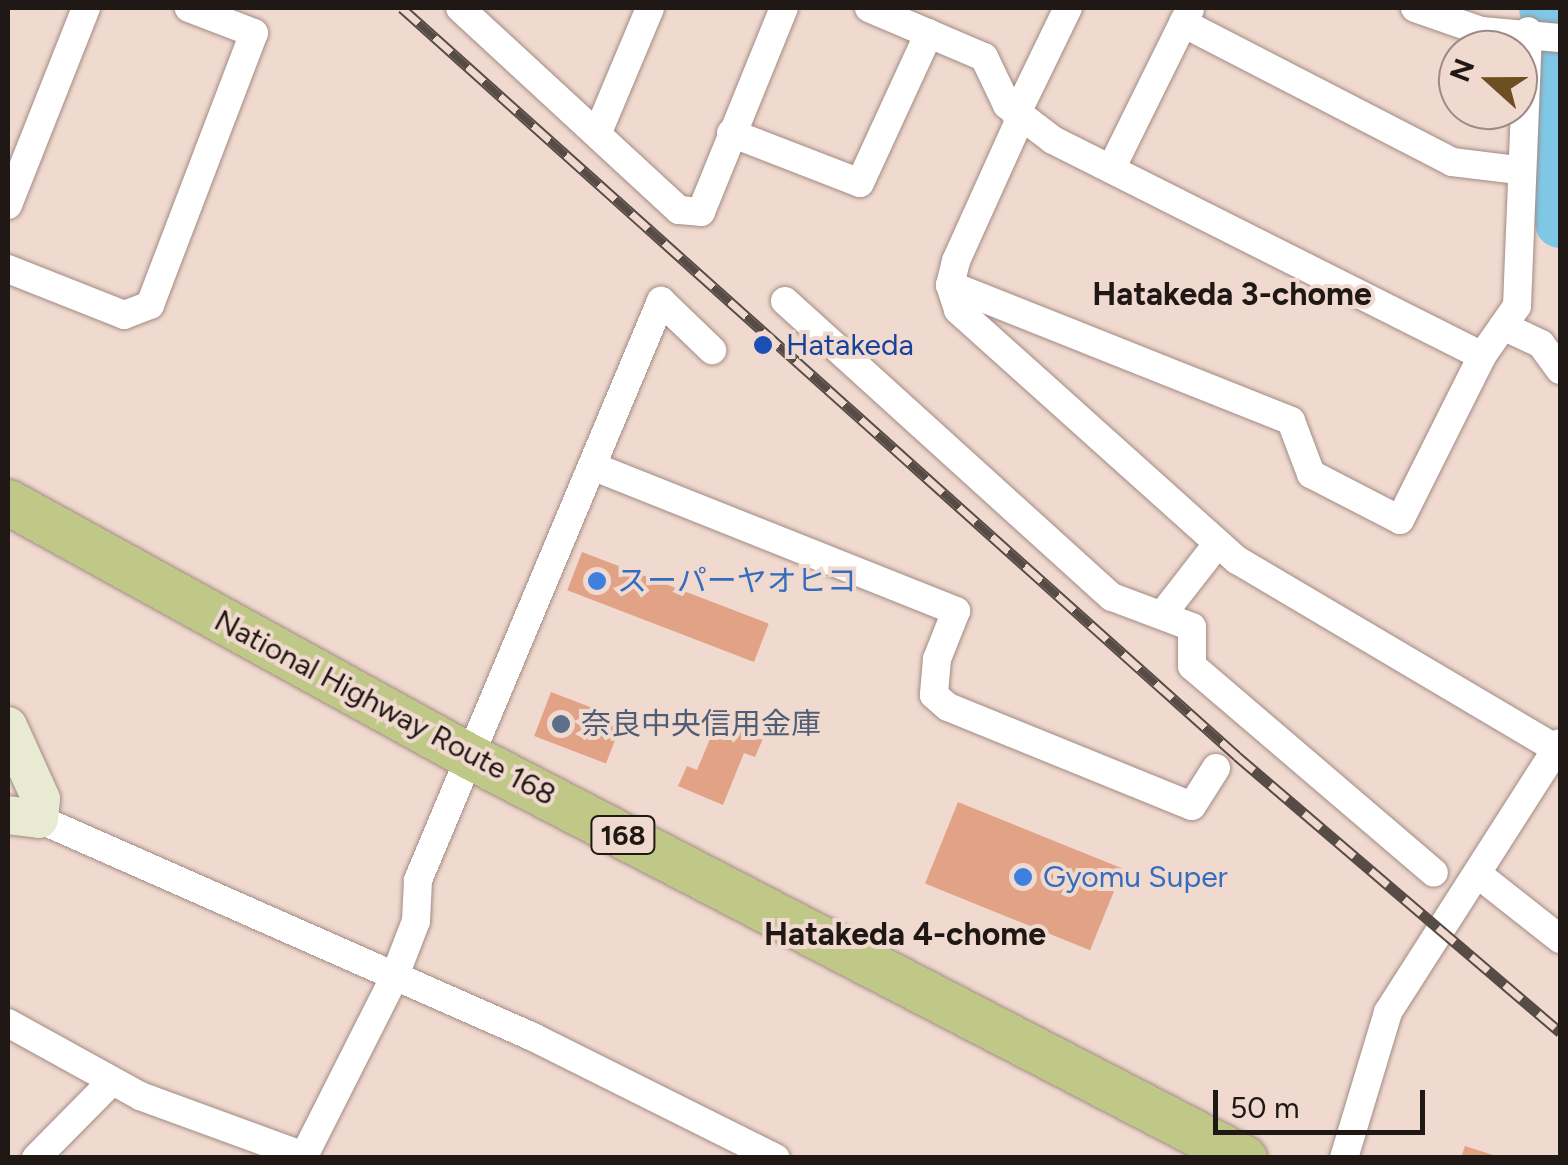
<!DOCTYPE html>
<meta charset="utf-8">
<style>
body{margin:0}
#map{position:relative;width:1568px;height:1165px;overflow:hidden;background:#f0d9cf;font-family:Figtree,"Noto Sans JP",sans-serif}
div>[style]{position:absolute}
.river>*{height:50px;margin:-25px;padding:0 25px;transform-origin:25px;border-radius:25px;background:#7ec8e6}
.building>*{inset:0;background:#e1a286;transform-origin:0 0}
.roads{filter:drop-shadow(0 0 2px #a18b83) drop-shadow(0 0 2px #a18b83)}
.minor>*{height:28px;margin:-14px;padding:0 14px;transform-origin:14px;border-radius:14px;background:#fff}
.secondary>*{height:38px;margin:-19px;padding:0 19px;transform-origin:19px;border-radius:19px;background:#e8ebd2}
.trunk>*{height:45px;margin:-22.5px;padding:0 22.5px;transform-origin:22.5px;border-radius:22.5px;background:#c0c888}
.rail>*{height:11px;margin-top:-5.5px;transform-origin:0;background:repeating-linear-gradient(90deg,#f0d9cf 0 22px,#574b46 0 44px);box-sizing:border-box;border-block:2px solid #574b46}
.dots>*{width:28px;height:28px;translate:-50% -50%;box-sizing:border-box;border:5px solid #f0d9cf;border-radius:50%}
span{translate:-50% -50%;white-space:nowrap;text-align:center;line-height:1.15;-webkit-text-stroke:8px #f0d9cf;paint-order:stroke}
.shield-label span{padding:2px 8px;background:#f0d9cf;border:2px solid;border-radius:8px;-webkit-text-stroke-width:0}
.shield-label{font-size:28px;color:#201815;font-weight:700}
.transit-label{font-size:30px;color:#164399}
.left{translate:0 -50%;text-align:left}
.shop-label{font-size:30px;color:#366cbe}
.street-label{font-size:30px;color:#201815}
.service-label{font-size:30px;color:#4e5e75}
.neighbourhood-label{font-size:32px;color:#201815;font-weight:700}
.frame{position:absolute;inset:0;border:10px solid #201815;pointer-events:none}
.north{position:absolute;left:1438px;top:30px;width:100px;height:100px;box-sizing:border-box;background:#f0d9cf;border:2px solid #9d8c85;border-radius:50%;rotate:291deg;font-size:28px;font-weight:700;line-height:40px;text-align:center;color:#201815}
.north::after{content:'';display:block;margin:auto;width:35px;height:45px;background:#6e4f24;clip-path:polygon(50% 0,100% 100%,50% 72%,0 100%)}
.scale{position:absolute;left:1213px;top:1090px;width:212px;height:45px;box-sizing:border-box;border:5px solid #201815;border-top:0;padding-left:12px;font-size:30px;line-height:35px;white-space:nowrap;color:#201815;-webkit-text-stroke:8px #f0d9cf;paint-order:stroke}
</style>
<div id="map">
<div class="river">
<i style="left:1544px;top:8px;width:58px;rotate:79.1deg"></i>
<i style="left:1555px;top:65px;width:158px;rotate:88.2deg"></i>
</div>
<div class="building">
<i style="left:582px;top:552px;width:200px;height:41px;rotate:21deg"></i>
<i style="left:551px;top:692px;width:77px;height:47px;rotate:21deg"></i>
<i style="clip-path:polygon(723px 708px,768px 727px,755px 757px,744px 753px,723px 805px,678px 786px,687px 766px,697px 770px)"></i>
<i style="left:958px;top:802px;width:178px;height:88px;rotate:22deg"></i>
<i style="clip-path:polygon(1465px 1146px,1499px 1157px,1499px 1158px,1461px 1158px)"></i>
</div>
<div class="roads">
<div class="minor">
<i style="left:460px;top:8px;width:298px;rotate:42.7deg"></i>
<i style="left:679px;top:210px;width:22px;rotate:5deg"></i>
<i style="left:701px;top:212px;width:220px;rotate:-67.9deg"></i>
<i style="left:869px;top:8px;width:125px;rotate:23.1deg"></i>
<i style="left:984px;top:57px;width:53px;rotate:64.4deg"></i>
<i style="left:1007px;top:105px;width:58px;rotate:37.3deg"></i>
<i style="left:1053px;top:140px;width:480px;rotate:26.7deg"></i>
<i style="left:1415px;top:8px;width:70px;rotate:19.2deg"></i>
<i style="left:1481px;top:31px;width:79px;rotate:5.1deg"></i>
<i style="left:1183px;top:23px;width:303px;rotate:27.3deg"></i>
<i style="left:1452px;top:162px;width:65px;rotate:7deg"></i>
<i style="left:1016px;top:115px;width:119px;rotate:-64.1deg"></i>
<i style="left:1020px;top:119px;width:156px;rotate:114.3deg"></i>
<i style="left:956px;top:261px;width:25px;rotate:104deg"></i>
<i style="left:950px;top:285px;width:26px;rotate:72deg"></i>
<i style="left:958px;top:310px;width:375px;rotate:41.9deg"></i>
<i style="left:1237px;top:560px;width:372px;rotate:30.6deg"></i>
<i style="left:598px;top:132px;width:134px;rotate:-67.2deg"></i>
<i style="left:731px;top:133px;width:138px;rotate:21.2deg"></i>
<i style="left:860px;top:183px;width:165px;rotate:-65.3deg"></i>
<i style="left:1111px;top:169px;width:178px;rotate:-63.7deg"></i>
<i style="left:8px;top:205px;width:212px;rotate:-68.4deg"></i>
<i style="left:8px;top:269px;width:125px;rotate:21.6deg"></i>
<i style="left:124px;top:315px;width:28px;rotate:-21deg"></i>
<i style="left:150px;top:305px;width:291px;rotate:-69.1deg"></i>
<i style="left:254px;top:33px;width:70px;rotate:-159deg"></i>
<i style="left:950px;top:285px;width:367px;rotate:21.7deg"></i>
<i style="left:1291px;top:421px;width:57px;rotate:69.3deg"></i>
<i style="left:1311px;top:474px;width:100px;rotate:27.3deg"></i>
<i style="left:1400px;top:520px;width:183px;rotate:-63.4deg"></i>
<i style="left:1482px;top:356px;width:61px;rotate:-55deg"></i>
<i style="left:1517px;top:306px;width:275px;rotate:-87.7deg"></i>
<i style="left:785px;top:301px;width:441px;rotate:42.2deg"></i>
<i style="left:1112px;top:597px;width:85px;rotate:20.6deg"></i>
<i style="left:1192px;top:627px;width:39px;rotate:90deg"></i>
<i style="left:1192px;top:666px;width:318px;rotate:40.5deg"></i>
<i style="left:1503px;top:326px;width:42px;rotate:25.3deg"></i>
<i style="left:1541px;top:344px;width:32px;rotate:54deg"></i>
<i style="left:592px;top:466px;width:392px;rotate:21.7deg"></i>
<i style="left:956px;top:611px;width:52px;rotate:111.6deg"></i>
<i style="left:937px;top:659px;width:36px;rotate:95deg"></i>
<i style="left:934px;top:695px;width:18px;rotate:41deg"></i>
<i style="left:948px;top:707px;width:263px;rotate:22.1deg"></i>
<i style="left:1192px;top:806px;width:45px;rotate:-57.7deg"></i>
<i style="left:1162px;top:615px;width:91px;rotate:-52.1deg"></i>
<i style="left:39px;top:819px;width:540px;rotate:23.81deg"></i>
<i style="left:533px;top:1037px;width:271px;rotate:26.5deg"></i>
<i style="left:1480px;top:876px;width:102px;rotate:38.2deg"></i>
<i style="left:8px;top:1023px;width:151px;rotate:28.9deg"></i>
<i style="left:140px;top:1096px;width:175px;rotate:20.1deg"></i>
<i style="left:36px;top:1158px;width:107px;rotate:-45.4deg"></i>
<i style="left:303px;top:1158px;width:202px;rotate:-63.2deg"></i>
<i style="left:394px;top:978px;width:61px;rotate:-68.9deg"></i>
<i style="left:416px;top:921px;width:41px;rotate:-87.2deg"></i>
<i style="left:418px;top:880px;width:628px;rotate:-67.23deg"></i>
<i style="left:661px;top:301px;width:71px;rotate:43.9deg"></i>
<i style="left:1344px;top:1158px;width:152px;rotate:-73.2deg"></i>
<i style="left:1388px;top:1012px;width:319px;rotate:-57.4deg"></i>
</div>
<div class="secondary">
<i style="left:8px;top:726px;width:80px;rotate:65.7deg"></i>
<i style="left:41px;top:799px;width:20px;rotate:96deg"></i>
<i style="left:39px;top:819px;width:31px;rotate:-173deg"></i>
</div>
<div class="trunk">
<i style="left:8px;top:502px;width:529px;rotate:28.84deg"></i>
<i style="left:471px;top:757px;width:871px;rotate:27.42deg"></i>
</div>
</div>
<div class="rail">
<i style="left:402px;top:8px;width:1121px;rotate:41.85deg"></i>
<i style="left:1237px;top:756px;width:425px;rotate:40.5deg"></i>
</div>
<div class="dots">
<i style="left:763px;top:345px;background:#1a4fb4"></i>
<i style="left:597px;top:581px;background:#3f7fe0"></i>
<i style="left:561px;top:724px;background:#5c6f8a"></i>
<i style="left:1023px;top:877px;background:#3f7fe0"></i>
</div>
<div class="shield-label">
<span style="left:623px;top:835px">168</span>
</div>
<div class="transit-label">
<span class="left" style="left:786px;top:345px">Hatakeda</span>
</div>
<div class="shop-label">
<span class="left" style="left:617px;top:581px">スーパーヤオヒコ</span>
<span class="left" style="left:1043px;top:877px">Gyomu Super</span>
</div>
<div class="street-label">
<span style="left:385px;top:708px;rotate:28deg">National Highway Route 168</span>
</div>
<div class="service-label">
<span class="left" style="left:581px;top:724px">奈良中央信用金庫</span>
</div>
<div class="neighbourhood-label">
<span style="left:1232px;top:294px">Hatakeda 3-chome</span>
<span style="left:905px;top:934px">Hatakeda 4-chome</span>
</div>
<div class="frame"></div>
<div class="north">N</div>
<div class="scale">50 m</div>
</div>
